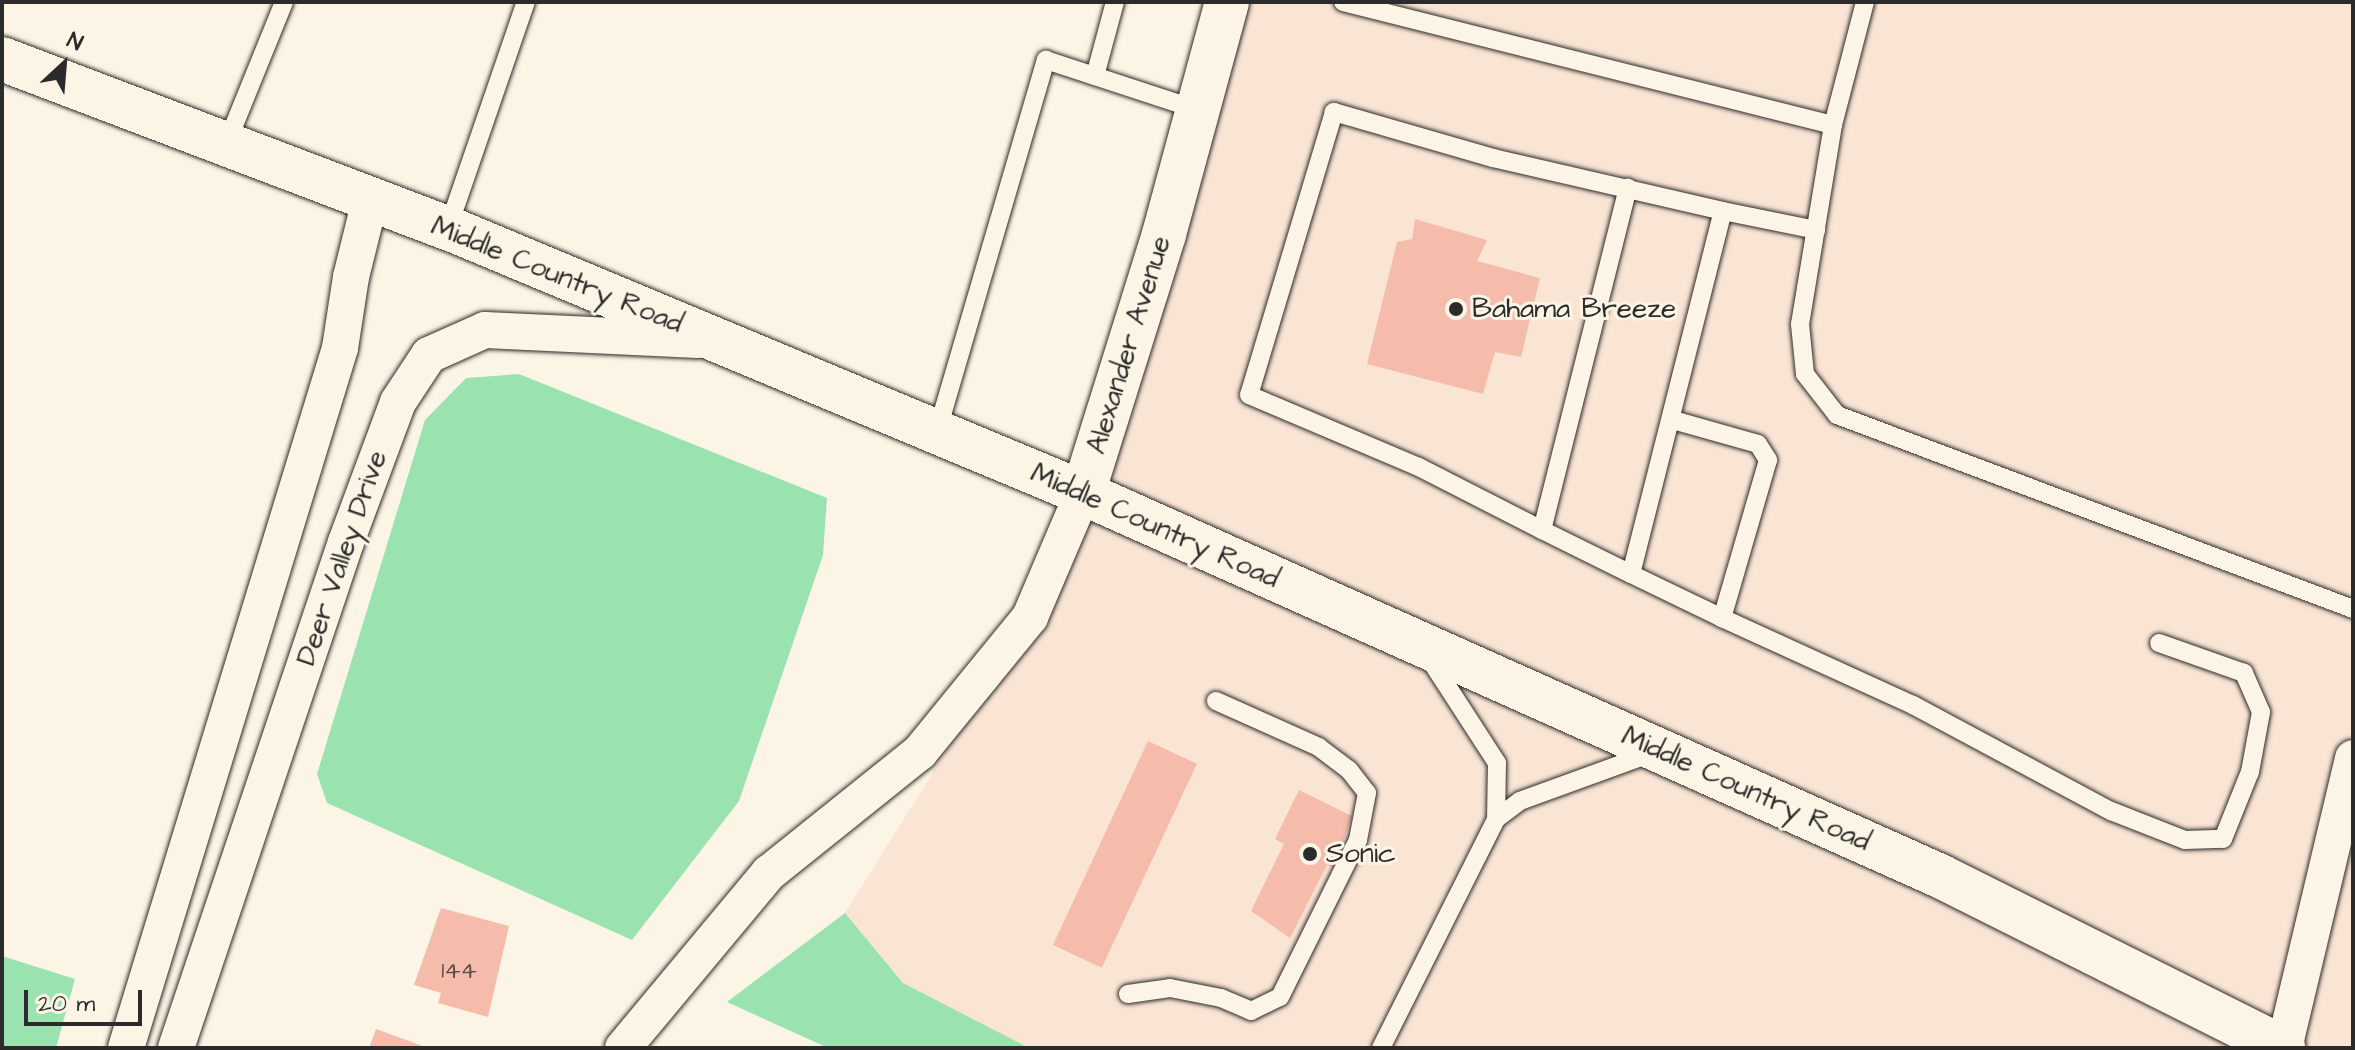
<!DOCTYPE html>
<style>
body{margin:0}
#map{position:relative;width:2355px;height:1050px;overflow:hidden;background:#fcf5e5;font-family:"Architects Daughter",sans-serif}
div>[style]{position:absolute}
.built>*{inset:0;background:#fae4d4}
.green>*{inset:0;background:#9ae3b1}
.building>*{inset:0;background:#f5bcac;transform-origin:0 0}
.roads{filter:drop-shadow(0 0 2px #2b2b2b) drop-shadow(0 0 2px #2b2b2b)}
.service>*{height:18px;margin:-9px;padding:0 9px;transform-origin:9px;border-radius:9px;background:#fcf5e5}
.minor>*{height:36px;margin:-18px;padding:0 18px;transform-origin:18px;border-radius:18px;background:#fcf5e5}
.tertiary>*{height:44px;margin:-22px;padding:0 22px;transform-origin:22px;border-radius:22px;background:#fcf5e5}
.primary>*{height:44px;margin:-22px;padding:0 22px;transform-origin:22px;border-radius:22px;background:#fcf5e5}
.dots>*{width:22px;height:22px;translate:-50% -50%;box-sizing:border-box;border:4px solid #fcf5e5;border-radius:50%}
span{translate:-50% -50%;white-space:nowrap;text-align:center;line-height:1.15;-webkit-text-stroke:6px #fcf5e5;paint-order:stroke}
.number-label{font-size:24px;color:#5e4f4b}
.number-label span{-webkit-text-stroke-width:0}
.street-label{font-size:28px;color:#2b2b2b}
.poi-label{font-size:28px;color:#2b2b2b}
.left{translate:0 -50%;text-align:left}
.frame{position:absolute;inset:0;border:4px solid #2b2b2b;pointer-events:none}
.north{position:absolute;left:24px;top:24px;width:80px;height:80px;-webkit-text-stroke:6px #fcf5e5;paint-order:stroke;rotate:26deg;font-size:22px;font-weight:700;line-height:32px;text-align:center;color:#2b2b2b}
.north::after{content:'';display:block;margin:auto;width:28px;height:36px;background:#2b2b2b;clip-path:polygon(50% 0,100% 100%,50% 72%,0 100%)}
.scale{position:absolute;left:24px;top:990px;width:118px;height:36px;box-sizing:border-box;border:4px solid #2b2b2b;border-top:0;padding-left:10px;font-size:24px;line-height:28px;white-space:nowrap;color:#2b2b2b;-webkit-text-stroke:6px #fcf5e5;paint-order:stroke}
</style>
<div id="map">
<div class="built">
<i style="clip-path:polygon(1227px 2px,2353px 2px,2353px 1048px,1026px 1048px,903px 983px,845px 913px,1030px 617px)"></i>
</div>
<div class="green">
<i style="clip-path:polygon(519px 374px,827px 498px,823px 555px,739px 801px,632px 940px,327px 803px,317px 774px,425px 420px,466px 378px)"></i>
<i style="clip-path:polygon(845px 913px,903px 983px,1029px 1048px,828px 1048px,727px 1002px)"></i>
<i style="clip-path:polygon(2px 956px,75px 979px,56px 1048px,2px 1048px)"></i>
</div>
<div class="building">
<i style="clip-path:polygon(1415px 219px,1487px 240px,1477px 261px,1540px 278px,1521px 357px,1495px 352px,1483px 394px,1367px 364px,1397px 242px,1412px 239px)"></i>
<i style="left:1148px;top:741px;width:54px;height:225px;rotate:25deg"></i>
<i style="clip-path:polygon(1299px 790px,1352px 816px,1334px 868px,1327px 865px,1290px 938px,1251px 911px,1284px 844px,1275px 839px)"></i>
<i style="clip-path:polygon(441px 908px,509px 926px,488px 1017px,438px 1003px,441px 993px,414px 985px)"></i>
<i style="clip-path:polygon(376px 1029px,428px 1048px,369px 1048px)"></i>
</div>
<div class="roads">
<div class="service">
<i style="left:1343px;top:2px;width:505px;rotate:14.09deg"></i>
<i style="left:1865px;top:2px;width:127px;rotate:104.6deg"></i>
<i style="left:1833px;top:125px;width:202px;rotate:99.4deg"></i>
<i style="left:1800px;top:324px;width:50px;rotate:84.3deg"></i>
<i style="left:1805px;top:374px;width:52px;rotate:52deg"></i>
<i style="left:1837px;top:415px;width:551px;rotate:20.6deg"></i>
<i style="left:1095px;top:76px;width:77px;rotate:-74.9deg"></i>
<i style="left:226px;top:145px;width:154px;rotate:-67.9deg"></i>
<i style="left:1723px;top:211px;width:95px;rotate:11.5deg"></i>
<i style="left:448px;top:228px;width:239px;rotate:-71deg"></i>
<i style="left:1673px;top:420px;width:88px;rotate:15.8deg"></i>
<i style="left:1758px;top:444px;width:19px;rotate:58deg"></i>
<i style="left:1768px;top:460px;width:165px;rotate:106.2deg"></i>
<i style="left:937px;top:432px;width:388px;rotate:-73.7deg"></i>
<i style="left:1046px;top:60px;width:160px;rotate:18.2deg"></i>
<i style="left:1542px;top:530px;width:353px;rotate:-75.9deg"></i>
<i style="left:1631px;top:574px;width:374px;rotate:-75.8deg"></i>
<i style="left:1723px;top:211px;width:236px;rotate:-167deg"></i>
<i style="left:1493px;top:158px;width:166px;rotate:-163.9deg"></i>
<i style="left:1334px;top:112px;width:295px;rotate:106.7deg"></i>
<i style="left:1249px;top:395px;width:185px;rotate:23deg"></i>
<i style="left:1419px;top:467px;width:138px;rotate:27.1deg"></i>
<i style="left:1542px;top:530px;width:99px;rotate:26.3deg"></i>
<i style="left:1631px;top:574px;width:101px;rotate:25.8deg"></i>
<i style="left:1722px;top:618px;width:210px;rotate:24.5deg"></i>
<i style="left:1913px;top:705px;width:225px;rotate:28.2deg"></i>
<i style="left:2111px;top:811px;width:79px;rotate:21.4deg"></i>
<i style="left:2185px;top:840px;width:38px;rotate:-2deg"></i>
<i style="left:2223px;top:839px;width:72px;rotate:-68.1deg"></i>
<i style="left:2250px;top:772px;width:61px;rotate:-79.6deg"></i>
<i style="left:2261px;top:712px;width:43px;rotate:-113.6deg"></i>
<i style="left:2244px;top:673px;width:90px;rotate:-160.6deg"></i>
<i style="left:1429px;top:658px;width:125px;rotate:57.1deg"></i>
<i style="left:1497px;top:763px;width:56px;rotate:91deg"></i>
<i style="left:1496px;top:819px;width:30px;rotate:-37deg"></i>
<i style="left:1520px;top:801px;width:140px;rotate:-20deg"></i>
<i style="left:1128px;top:994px;width:42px;rotate:-8.1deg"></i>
<i style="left:1170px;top:988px;width:52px;rotate:11.1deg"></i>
<i style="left:1221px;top:998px;width:33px;rotate:23deg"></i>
<i style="left:1251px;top:1011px;width:32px;rotate:-26deg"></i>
<i style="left:1280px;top:997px;width:175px;rotate:-63.6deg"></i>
<i style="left:1358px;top:840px;width:48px;rotate:-79.2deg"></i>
<i style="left:1367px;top:793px;width:29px;rotate:-128deg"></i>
<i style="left:1349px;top:770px;width:38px;rotate:-143deg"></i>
<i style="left:1319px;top:747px;width:113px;rotate:-155.9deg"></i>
<i style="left:1381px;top:1048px;width:256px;rotate:-63.3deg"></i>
</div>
<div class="minor">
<i style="left:126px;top:1048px;width:732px;rotate:-73deg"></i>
<i style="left:340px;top:348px;width:72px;rotate:-81.2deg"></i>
<i style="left:351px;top:277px;width:79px;rotate:-76.1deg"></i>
<i style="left:176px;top:1048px;width:534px;rotate:-71.43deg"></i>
<i style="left:346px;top:542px;width:149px;rotate:-69.6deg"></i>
<i style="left:398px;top:402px;width:56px;rotate:-56.6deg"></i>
<i style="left:429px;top:355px;width:61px;rotate:-24.1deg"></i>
<i style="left:485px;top:330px;width:213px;rotate:2.7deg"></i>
<i style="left:623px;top:1048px;width:228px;rotate:-50.2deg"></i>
<i style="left:769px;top:873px;width:193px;rotate:-38.7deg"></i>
<i style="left:920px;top:752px;width:174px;rotate:-50.8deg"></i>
<i style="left:1030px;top:617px;width:135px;rotate:-66.9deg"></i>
<i style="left:2284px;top:1048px;width:298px;rotate:-76.6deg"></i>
</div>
<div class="tertiary">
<i style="left:1083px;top:493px;width:271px;rotate:-72.6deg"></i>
<i style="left:1164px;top:234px;width:240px;rotate:-74.8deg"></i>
</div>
<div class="primary">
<i style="left:2px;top:59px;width:477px;rotate:20.8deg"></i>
<i style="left:448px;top:228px;width:688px;rotate:22.65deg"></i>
<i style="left:1083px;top:493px;width:939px;rotate:24.08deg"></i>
<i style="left:1940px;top:876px;width:384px;rotate:26.6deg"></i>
</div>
</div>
<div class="dots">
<i style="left:1456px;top:309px;background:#2b2b2b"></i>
<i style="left:1310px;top:854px;background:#2b2b2b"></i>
</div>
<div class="number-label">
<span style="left:459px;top:972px">144</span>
</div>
<div class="street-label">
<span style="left:557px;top:275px;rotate:22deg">Middle Country Road</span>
<span style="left:1129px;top:345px;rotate:-73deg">Alexander Avenue</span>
<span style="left:1155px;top:526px;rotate:24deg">Middle Country Road</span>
<span style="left:342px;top:558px;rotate:-71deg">Deer Valley Drive</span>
<span style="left:1746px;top:789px;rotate:24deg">Middle Country Road</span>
</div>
<div class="poi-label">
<span class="left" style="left:1472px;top:309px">Bahama Breeze</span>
<span class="left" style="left:1326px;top:854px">Sonic</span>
</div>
<div class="frame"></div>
<div class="north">N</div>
<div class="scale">20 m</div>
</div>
